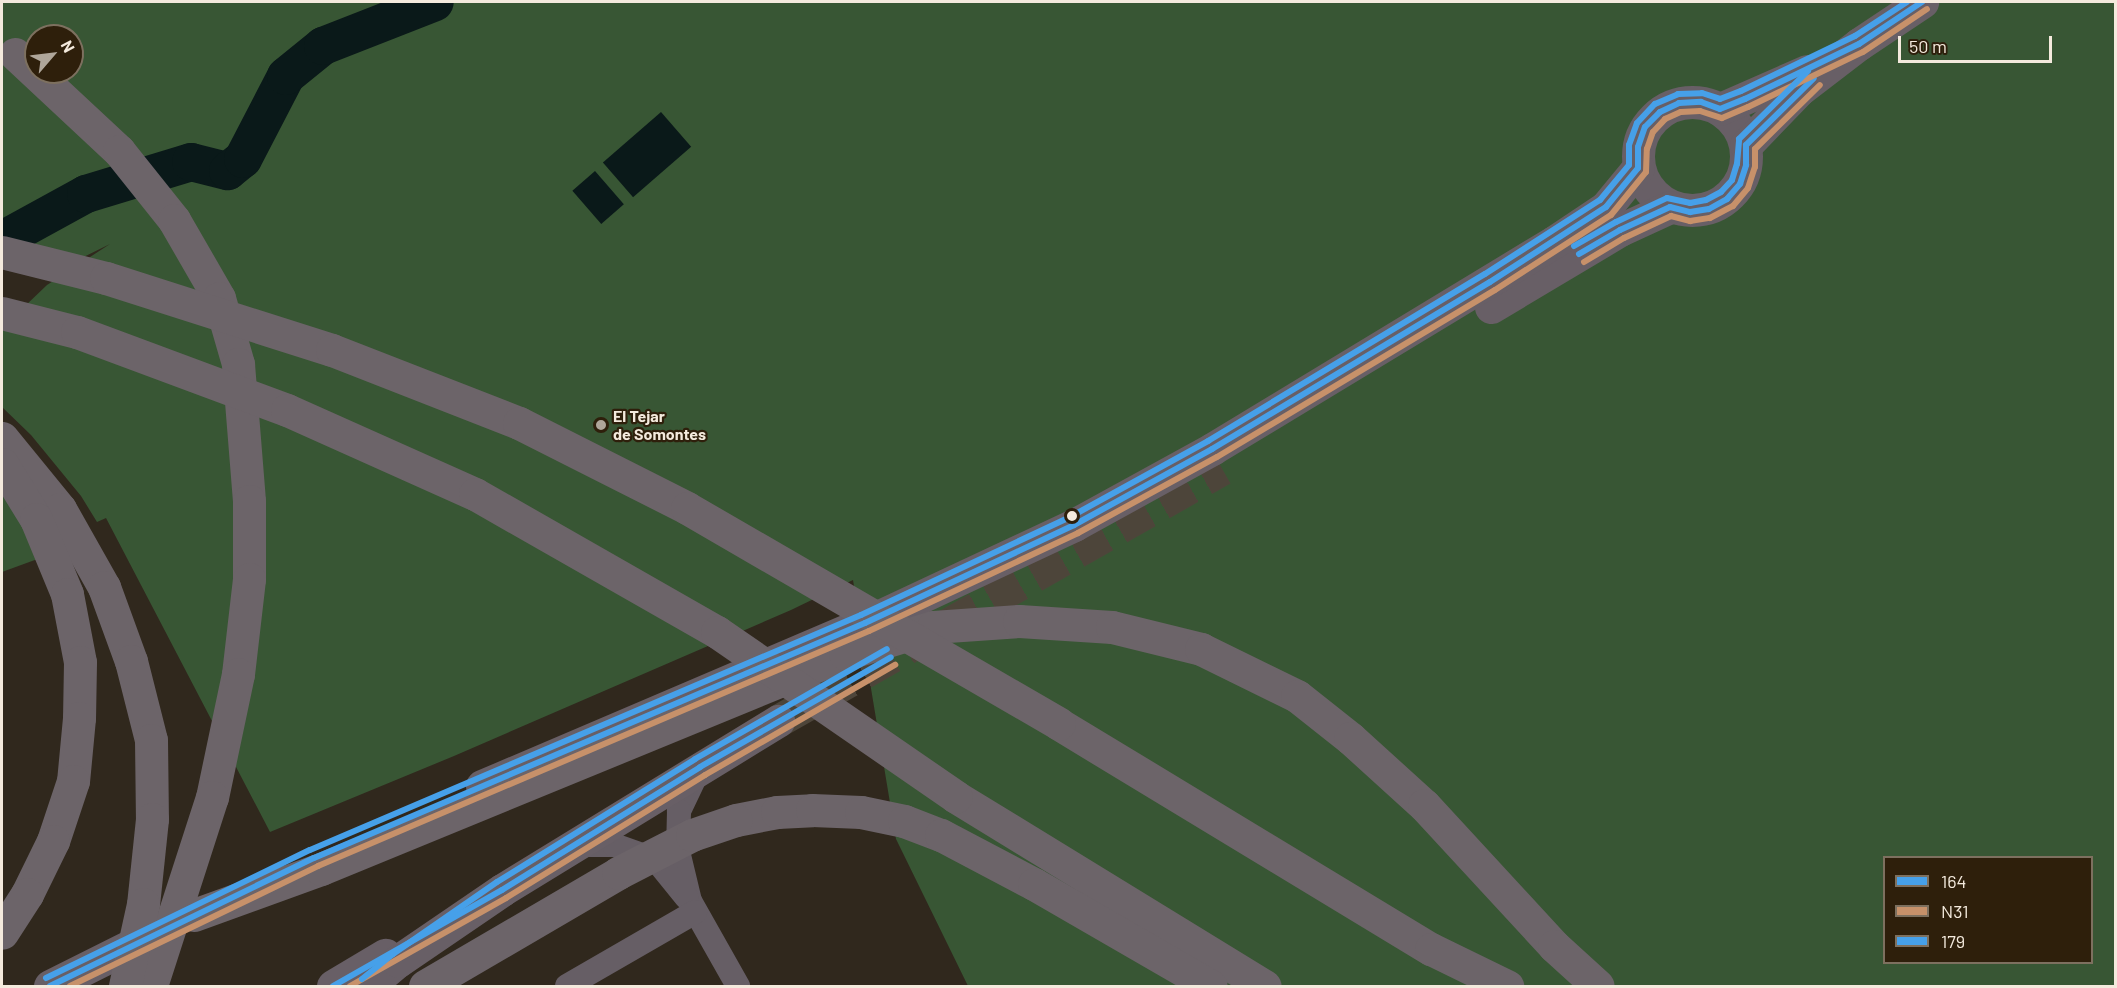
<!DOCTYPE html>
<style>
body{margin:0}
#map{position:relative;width:2117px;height:988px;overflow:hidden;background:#30281d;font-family:Barlow,sans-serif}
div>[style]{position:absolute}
.green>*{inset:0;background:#385634}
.water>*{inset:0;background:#0a1919;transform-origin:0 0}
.river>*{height:38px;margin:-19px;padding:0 19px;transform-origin:19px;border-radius:19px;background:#0a1919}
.secondary-tunnel>*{height:33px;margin-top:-16.5px;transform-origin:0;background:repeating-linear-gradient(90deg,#4d453a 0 33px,transparent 0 49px)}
.street>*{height:24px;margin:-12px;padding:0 12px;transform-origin:12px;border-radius:12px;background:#665e65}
.secondary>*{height:33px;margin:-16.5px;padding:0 16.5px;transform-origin:16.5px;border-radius:16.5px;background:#685f66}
.secondary>.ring{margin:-16.5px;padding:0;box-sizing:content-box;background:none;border:33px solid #685f66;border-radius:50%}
.highway>*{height:33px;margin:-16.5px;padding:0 16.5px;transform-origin:16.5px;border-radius:16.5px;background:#6c6469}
.highway-bridge>*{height:33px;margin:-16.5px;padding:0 16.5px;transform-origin:16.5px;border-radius:16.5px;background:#6c6469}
.bus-1>*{height:6px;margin:-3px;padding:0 3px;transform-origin:3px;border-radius:3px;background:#46a0e9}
.bus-2>*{height:6px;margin:-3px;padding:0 3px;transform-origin:3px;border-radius:3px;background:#c7916a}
.bus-3>*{height:6px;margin:-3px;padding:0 3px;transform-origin:3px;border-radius:3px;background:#46a0e9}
.dots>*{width:16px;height:16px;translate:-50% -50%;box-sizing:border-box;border:3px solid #2e1f0b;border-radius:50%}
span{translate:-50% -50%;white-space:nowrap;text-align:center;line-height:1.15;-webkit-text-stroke:4.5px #2e1f0b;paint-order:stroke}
.poi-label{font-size:16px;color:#f4eadd;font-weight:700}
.left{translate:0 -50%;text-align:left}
.frame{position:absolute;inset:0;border:3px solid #f4eadd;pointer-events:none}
.legend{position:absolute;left:1883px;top:856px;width:210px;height:108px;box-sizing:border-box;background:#2e1f0b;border:2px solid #7d705f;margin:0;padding:8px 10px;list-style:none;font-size:18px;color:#f4eadd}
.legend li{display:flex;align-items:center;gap:12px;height:30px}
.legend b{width:30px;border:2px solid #7d705f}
.north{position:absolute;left:24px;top:24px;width:60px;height:60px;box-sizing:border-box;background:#2e1f0b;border:2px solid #7d705f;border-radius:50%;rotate:62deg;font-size:16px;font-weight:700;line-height:24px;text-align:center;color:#f4eadd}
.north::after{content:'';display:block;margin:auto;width:21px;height:27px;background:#afa69a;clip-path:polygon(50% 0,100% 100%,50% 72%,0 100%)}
.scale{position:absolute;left:1898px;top:36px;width:154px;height:27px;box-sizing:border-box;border:3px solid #f4eadd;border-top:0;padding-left:8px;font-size:18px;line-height:21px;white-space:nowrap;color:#f4eadd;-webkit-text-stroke:4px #2e1f0b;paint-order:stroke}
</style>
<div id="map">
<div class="green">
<i style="clip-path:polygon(evenodd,2px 2px,2115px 2px,2115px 986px,968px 986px,896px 839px,853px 580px,791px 610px,454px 756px,270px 832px,106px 518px,97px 522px,81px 496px,31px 435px,2px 407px,2px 328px,47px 285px,110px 244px,45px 276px,2px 255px,2px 2px,36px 36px,72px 36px,72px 72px,36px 72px,36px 36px,2px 2px,1884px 858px,2092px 858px,2092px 962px,1884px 962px,1884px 858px)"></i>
<i style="clip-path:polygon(2px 486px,43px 557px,2px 572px)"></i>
</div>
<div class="water">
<i style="left:661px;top:112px;width:46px;height:77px;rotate:49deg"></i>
<i style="left:595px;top:171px;width:44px;height:30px;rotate:49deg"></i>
</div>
<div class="river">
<i style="left:2px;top:240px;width:96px;rotate:-28.7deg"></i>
<i style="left:86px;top:194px;width:110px;rotate:-16.9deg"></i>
<i style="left:191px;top:162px;width:38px;rotate:14deg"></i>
<i style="left:228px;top:171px;width:19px;rotate:-39deg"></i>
<i style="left:243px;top:159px;width:93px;rotate:-62.6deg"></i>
<i style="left:286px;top:76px;width:48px;rotate:-39deg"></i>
<i style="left:323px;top:46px;width:120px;rotate:-21.4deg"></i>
</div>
<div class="secondary-tunnel">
<i style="left:778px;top:721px;width:511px;rotate:-29.58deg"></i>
</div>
<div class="street">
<i style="left:700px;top:767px;width:49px;rotate:115.5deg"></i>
<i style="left:679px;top:811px;width:40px;rotate:91.4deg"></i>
<i style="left:678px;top:851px;width:51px;rotate:76.5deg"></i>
<i style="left:690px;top:901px;width:98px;rotate:60.5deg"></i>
<i style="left:576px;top:845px;width:38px"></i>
<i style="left:614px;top:845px;width:45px;rotate:19.7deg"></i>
<i style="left:656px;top:860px;width:48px;rotate:51deg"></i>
<i style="left:567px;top:986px;width:148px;rotate:-30deg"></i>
</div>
<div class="secondary">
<i class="ring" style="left:1638px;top:102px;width:75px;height:75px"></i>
<i style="left:1720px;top:109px;width:95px;rotate:-23.6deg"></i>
<i style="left:1746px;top:145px;width:76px;rotate:-46.1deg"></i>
<i style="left:1799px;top:90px;width:76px;rotate:-37.5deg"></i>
<i style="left:1859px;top:44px;width:76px;rotate:-33.7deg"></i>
<i style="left:1491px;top:307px;width:150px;rotate:-30.8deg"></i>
<i style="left:1620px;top:230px;width:55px;rotate:-24.7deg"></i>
<i style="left:482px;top:786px;width:416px;rotate:-23.1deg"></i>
<i style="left:865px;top:623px;width:231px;rotate:-25.1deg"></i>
<i style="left:1074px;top:525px;width:158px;rotate:-28.8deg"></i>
<i style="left:1212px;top:449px;width:400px;rotate:-31.2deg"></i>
<i style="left:1554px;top:242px;width:63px;rotate:-33.9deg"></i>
<i style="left:1606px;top:207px;width:50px;rotate:-50.6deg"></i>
<i style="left:50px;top:986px;width:119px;rotate:-26.6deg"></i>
<i style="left:333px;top:986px;width:61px;rotate:-30.8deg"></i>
<i style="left:368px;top:986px;width:39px;rotate:-40deg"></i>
<i style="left:398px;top:961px;width:126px;rotate:-34.3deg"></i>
<i style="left:502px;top:890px;width:324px;rotate:-31.5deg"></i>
</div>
<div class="highway">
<i style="left:2px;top:438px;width:92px;rotate:50.8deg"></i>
<i style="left:60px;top:509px;width:90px;rotate:60.6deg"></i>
<i style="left:2px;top:464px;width:65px;rotate:58.3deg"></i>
<i style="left:36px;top:519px;width:81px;rotate:67.5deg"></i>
<i style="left:67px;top:594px;width:69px;rotate:79.2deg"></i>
<i style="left:80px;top:662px;width:56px;rotate:91deg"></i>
<i style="left:79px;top:718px;width:63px;rotate:95.4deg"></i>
<i style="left:73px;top:781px;width:63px;rotate:108.4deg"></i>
<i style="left:53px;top:841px;width:59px;rotate:116.1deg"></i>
<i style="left:27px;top:894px;width:46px;rotate:122.7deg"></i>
<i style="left:1059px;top:724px;width:435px;rotate:31.2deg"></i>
<i style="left:1431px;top:949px;width:85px;rotate:26deg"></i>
<i style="left:956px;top:797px;width:362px;rotate:31.5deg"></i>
<i style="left:736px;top:820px;width:42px;rotate:-11deg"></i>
<i style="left:777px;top:812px;width:35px;rotate:-3deg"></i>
<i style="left:812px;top:810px;width:49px;rotate:2.3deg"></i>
<i style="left:861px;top:812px;width:44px;rotate:11.8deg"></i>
<i style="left:904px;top:821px;width:40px;rotate:21deg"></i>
<i style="left:941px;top:835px;width:105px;rotate:27.8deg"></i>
<i style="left:1034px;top:884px;width:204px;rotate:30deg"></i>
<i style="left:194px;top:915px;width:135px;rotate:-19.9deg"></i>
<i style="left:321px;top:869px;width:566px;rotate:-22.31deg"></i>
<i style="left:845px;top:654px;width:92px;rotate:-17.1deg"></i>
<i style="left:933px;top:627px;width:86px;rotate:-4deg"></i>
<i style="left:1019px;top:621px;width:93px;rotate:3.7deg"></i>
<i style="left:1112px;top:627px;width:92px;rotate:13.9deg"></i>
<i style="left:1201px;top:649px;width:107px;rotate:26.1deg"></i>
<i style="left:1297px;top:696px;width:68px;rotate:38.4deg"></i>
<i style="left:1350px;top:738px;width:100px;rotate:42.2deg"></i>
<i style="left:1424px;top:805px;width:192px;rotate:47.3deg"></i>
<i style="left:1554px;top:946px;width:59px;rotate:42.3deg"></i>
<i style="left:425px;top:986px;width:224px;rotate:-30.3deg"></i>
</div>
<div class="highway-bridge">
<i style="left:15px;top:54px;width:142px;rotate:43deg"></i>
<i style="left:119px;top:151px;width:88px;rotate:51.4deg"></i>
<i style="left:174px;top:220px;width:90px;rotate:60deg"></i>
<i style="left:219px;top:298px;width:69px;rotate:73.9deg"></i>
<i style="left:238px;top:364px;width:137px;rotate:85.4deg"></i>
<i style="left:249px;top:501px;width:78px;rotate:90deg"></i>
<i style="left:249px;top:579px;width:96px;rotate:96.6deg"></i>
<i style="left:238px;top:674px;width:126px;rotate:101.9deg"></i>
<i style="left:212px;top:797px;width:199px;rotate:107.9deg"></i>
<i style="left:2px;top:252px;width:107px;rotate:14deg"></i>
<i style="left:106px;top:278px;width:237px;rotate:17.7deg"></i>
<i style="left:332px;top:350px;width:201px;rotate:21.3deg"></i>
<i style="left:519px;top:423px;width:188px;rotate:26.8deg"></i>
<i style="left:687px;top:508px;width:430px;rotate:30.1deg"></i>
<i style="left:2px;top:313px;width:77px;rotate:14.2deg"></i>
<i style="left:77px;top:332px;width:224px;rotate:20.4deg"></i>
<i style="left:287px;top:410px;width:206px;rotate:24.1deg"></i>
<i style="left:475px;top:494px;width:279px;rotate:29.7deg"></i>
<i style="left:717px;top:632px;width:290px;rotate:34.6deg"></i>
<i style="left:104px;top:587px;width:79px;rotate:70deg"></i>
<i style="left:131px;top:661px;width:81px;rotate:75.8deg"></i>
<i style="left:151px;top:740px;width:79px;rotate:89.3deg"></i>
<i style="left:152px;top:819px;width:85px;rotate:96deg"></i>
<i style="left:143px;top:904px;width:84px;rotate:102.4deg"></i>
<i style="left:618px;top:873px;width:83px;rotate:-27.2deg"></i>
<i style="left:692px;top:835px;width:46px;rotate:-18.8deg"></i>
</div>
<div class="bus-1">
<i style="left:1579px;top:254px;width:48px;rotate:-30.3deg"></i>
<i style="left:1620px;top:230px;width:55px;rotate:-24.7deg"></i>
<i style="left:1670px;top:207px;width:21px;rotate:14deg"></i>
<i style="left:1690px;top:212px;width:19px;rotate:-9deg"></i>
<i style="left:1709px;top:209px;width:21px;rotate:-29deg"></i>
<i style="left:1727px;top:199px;width:20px;rotate:-49deg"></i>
<i style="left:1740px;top:184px;width:20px;rotate:-72deg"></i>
<i style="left:1746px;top:165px;width:20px;rotate:-90deg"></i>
<i style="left:1746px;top:145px;width:95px;rotate:-44.6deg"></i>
<i style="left:50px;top:986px;width:293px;rotate:-25.9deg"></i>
<i style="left:314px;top:858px;width:599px;rotate:-23.1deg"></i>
<i style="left:865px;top:623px;width:231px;rotate:-25.1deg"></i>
<i style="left:1074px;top:525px;width:158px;rotate:-28.8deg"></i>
<i style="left:1212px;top:449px;width:324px;rotate:-31deg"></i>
<i style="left:1490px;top:282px;width:138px;rotate:-32.9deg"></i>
<i style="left:1606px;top:207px;width:50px;rotate:-50.6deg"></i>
<i style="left:1638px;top:168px;width:21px;rotate:-90deg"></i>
<i style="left:1638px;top:147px;width:21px;rotate:-71deg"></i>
<i style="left:1645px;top:127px;width:21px;rotate:-45deg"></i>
<i style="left:1660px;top:112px;width:21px;rotate:-25deg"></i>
<i style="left:1679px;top:103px;width:22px;rotate:-3deg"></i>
<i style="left:1701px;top:102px;width:20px;rotate:20deg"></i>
<i style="left:1720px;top:109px;width:27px;rotate:-22deg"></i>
<i style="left:1745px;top:99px;width:127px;rotate:-25.8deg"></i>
<i style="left:1859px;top:44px;width:76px;rotate:-33.7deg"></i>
<i style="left:333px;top:986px;width:194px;rotate:-29.6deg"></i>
<i style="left:502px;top:890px;width:233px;rotate:-31.8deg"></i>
<i style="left:700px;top:767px;width:220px;rotate:-29.9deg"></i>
</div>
<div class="bus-2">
<i style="left:1584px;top:262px;width:47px;rotate:-31deg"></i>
<i style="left:1624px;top:238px;width:52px;rotate:-25.1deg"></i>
<i style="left:1671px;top:216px;width:20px;rotate:15deg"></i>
<i style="left:1690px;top:221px;width:20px;rotate:-9deg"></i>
<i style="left:1710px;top:218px;width:26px;rotate:-28deg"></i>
<i style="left:1733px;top:206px;width:23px;rotate:-50deg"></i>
<i style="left:1748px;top:188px;width:22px;rotate:-72deg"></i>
<i style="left:1755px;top:167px;width:18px;rotate:-90deg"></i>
<i style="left:1755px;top:149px;width:91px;rotate:-44.6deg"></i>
<i style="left:70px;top:986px;width:276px;rotate:-25.8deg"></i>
<i style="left:318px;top:866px;width:599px;rotate:-23.1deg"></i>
<i style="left:869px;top:631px;width:231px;rotate:-25.1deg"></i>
<i style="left:1078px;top:533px;width:158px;rotate:-28.7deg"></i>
<i style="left:1217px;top:457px;width:324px;rotate:-31deg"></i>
<i style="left:1495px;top:290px;width:138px;rotate:-32.9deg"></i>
<i style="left:1611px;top:215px;width:55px;rotate:-50.9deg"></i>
<i style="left:1646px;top:172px;width:23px;rotate:-88deg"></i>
<i style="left:1647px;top:149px;width:18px;rotate:-71deg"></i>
<i style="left:1653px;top:132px;width:18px;rotate:-47deg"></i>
<i style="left:1665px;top:119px;width:17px;rotate:-24deg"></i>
<i style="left:1681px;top:112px;width:19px;rotate:-3deg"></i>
<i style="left:1700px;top:111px;width:23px;rotate:18deg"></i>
<i style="left:1722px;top:118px;width:28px;rotate:-23deg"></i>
<i style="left:1748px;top:107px;width:127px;rotate:-25.6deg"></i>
<i style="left:1863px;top:52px;width:77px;rotate:-33.9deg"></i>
<i style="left:350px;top:986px;width:179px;rotate:-29.4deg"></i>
<i style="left:506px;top:898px;width:234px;rotate:-31.7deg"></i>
<i style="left:705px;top:775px;width:220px;rotate:-30.1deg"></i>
</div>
<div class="bus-3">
<i style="left:1574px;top:246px;width:48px;rotate:-29.7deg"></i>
<i style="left:1616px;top:222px;width:56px;rotate:-25.2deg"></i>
<i style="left:1667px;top:198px;width:24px;rotate:12deg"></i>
<i style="left:1690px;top:203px;width:16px;rotate:-11deg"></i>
<i style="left:1706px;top:200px;width:17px;rotate:-28deg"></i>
<i style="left:1721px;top:192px;width:16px;rotate:-47deg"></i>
<i style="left:1732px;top:180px;width:17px;rotate:-73deg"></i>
<i style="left:1737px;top:164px;width:25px;rotate:-85deg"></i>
<i style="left:1739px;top:139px;width:97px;rotate:-44.6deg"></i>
<i style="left:46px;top:978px;width:293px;rotate:-25.9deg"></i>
<i style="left:310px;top:850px;width:599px;rotate:-23.1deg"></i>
<i style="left:861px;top:615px;width:231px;rotate:-25.1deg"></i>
<i style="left:1070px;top:517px;width:158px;rotate:-28.8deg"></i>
<i style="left:1208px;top:441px;width:323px;rotate:-31.1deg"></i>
<i style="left:1485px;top:274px;width:137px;rotate:-32.8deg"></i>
<i style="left:1600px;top:200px;width:45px;rotate:-50.4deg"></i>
<i style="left:1629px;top:165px;width:20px;rotate:-90deg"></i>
<i style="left:1629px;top:145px;width:23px;rotate:-70deg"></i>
<i style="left:1637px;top:123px;width:26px;rotate:-47deg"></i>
<i style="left:1655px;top:104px;width:25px;rotate:-23deg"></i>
<i style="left:1678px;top:94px;width:24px;rotate:-2deg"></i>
<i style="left:1702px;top:93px;width:19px;rotate:18deg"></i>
<i style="left:1720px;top:99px;width:22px;rotate:-21deg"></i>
<i style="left:1741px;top:91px;width:127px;rotate:-25.8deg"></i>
<i style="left:1855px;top:36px;width:62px;rotate:-33.2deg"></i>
<i style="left:362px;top:979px;width:40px;rotate:-39deg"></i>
<i style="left:393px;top:954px;width:126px;rotate:-34.7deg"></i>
<i style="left:497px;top:882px;width:233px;rotate:-31.8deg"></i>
<i style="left:695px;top:759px;width:221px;rotate:-29.8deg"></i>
</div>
<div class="dots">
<i style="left:601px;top:425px;background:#afa69a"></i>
<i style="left:1072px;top:516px;background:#f4eadd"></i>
</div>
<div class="poi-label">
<span class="left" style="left:613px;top:425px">El Tejar<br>de Somontes</span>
</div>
<div class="frame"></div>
<ul class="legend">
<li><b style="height:8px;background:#46a0e9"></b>164</li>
<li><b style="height:8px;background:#c7916a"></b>N31</li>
<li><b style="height:8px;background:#46a0e9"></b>179</li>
</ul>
<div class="north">N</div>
<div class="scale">50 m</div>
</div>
